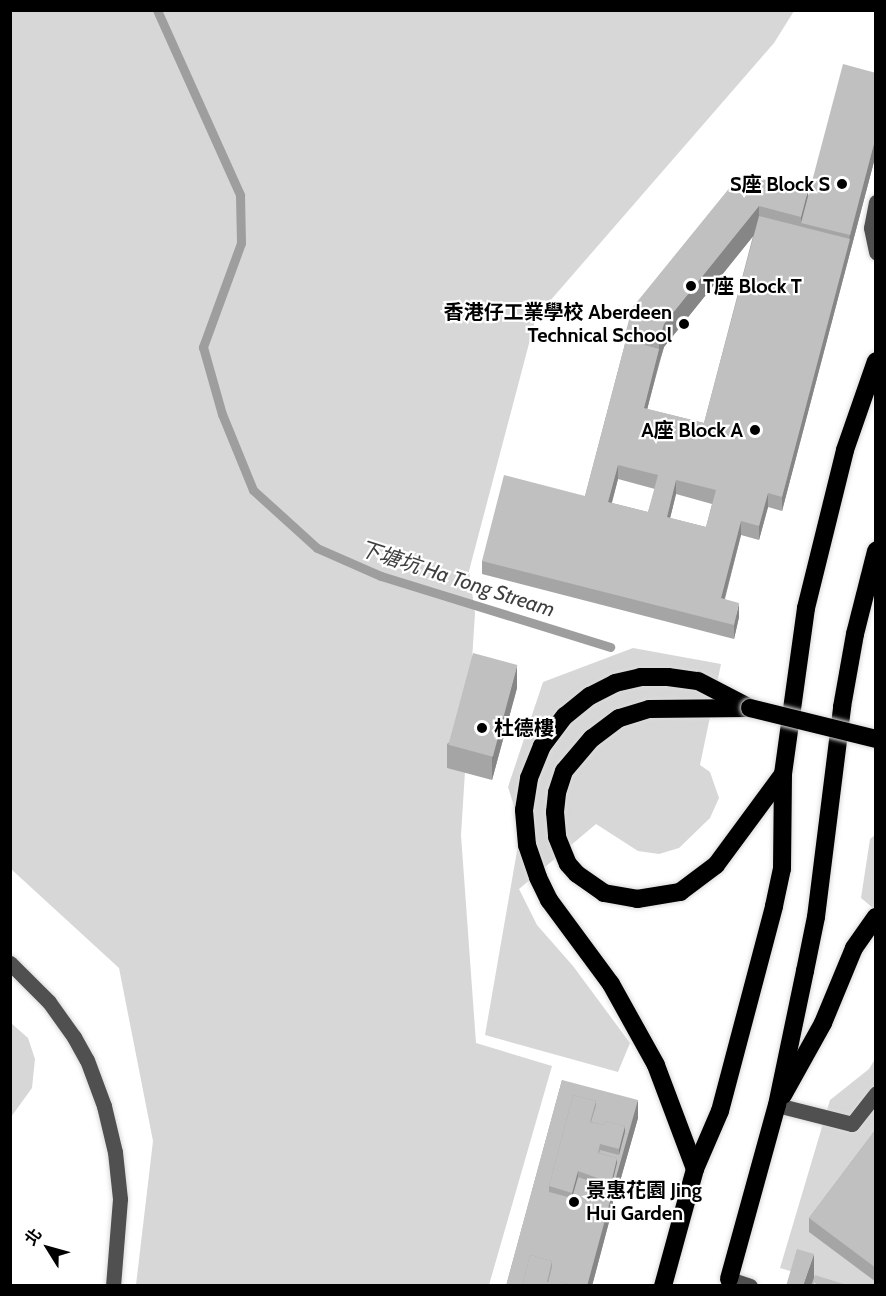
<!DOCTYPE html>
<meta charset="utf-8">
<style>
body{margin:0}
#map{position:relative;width:886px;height:1296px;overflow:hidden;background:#fff;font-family:Cabin,"Noto Sans TC",sans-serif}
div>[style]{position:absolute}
.green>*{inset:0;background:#d7d7d7}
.stream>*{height:9px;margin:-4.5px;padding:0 4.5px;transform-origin:4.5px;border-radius:4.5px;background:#9e9e9e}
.roads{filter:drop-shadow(0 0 2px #dbdbdb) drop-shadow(0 0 2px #dbdbdb)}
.minor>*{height:15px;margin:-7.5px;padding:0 7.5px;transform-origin:7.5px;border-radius:7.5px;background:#505050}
.highway>*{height:18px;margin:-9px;padding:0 9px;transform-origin:9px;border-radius:9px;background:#000}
.bridges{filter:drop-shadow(0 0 2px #dbdbdb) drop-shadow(0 0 2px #dbdbdb)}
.highway-bridge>*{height:18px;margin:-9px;padding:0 9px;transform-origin:9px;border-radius:9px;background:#000}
.wall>*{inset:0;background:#a5a5a5}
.shaded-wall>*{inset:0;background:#868686}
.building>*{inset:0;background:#c0c0c0;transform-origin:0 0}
.dots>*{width:16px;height:16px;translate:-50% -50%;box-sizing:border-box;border:3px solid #fff;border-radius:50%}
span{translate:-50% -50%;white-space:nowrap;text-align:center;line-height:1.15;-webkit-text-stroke:4.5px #fff;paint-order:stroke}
.poi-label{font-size:20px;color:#000;font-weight:700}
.right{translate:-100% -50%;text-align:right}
.left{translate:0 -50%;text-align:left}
.water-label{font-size:21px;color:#3f3f3f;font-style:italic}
.frame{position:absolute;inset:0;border:12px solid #000;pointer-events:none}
.north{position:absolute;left:18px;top:1218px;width:60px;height:60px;-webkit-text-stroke:4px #fff;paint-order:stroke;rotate:307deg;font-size:16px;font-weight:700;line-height:24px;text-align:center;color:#000}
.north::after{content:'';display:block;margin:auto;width:21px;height:27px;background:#000;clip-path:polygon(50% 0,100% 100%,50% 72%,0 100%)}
</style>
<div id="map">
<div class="green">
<i style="clip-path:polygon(10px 11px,794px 11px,774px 43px,536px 317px,469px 571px,475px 613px,461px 835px,476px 1043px,552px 1066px,489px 1285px,136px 1285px,153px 1141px,119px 968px,11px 869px)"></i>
<i style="clip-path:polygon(633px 648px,721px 664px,700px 765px,710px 772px,719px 798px,710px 818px,679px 848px,659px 854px,638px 851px,596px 824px,519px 889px,537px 925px,573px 966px,630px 1043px,618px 1072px,485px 1035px,521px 828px,508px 787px,543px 682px)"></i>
<i style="clip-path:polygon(875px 835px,876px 905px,873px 908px,861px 898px,870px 839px)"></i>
<i style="clip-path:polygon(11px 1023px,28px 1038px,35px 1059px,32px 1088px,11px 1117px)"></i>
<i style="clip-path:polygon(875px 1059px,875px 1285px,838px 1285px,780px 1268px,830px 1100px,869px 1069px)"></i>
</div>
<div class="stream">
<i style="left:157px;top:10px;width:203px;rotate:65.8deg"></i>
<i style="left:240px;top:195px;width:48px;rotate:88.8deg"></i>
<i style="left:241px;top:243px;width:111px;rotate:110.1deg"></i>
<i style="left:203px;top:347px;width:70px;rotate:74.2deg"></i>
<i style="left:222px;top:414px;width:82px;rotate:67.8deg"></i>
<i style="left:253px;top:490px;width:86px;rotate:42.2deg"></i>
<i style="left:317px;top:548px;width:70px;rotate:23.6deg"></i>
<i style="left:381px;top:576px;width:240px;rotate:17.2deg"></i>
</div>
<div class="roads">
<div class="minor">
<i style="left:876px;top:202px;width:26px;rotate:101deg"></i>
<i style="left:871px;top:228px;width:25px;rotate:78deg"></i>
<i style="left:10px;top:963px;width:55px;rotate:45deg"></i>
<i style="left:49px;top:1002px;width:43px;rotate:54.5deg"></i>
<i style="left:74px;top:1037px;width:26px;rotate:61deg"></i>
<i style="left:87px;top:1060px;width:49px;rotate:69.7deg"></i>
<i style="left:104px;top:1106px;width:47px;rotate:76.6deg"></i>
<i style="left:115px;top:1152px;width:47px;rotate:83.9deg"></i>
<i style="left:120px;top:1199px;width:87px;rotate:94.6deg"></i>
<i style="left:777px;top:1105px;width:77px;rotate:14.2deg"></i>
<i style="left:852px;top:1124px;width:39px;rotate:-52deg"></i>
<i style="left:729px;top:1279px;width:22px;rotate:18deg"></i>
</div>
<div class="highway">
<i style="left:748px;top:708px;width:99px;rotate:179.4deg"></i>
<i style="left:649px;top:709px;width:31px;rotate:163deg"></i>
<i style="left:619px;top:718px;width:34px;rotate:143deg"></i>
<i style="left:592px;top:738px;width:43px;rotate:130.3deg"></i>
<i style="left:564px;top:771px;width:23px;rotate:108deg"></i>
<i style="left:557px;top:793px;width:19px;rotate:96deg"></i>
<i style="left:555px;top:812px;width:25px;rotate:85deg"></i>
<i style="left:557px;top:837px;width:29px;rotate:68deg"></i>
<i style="left:568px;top:864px;width:13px;rotate:48deg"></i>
<i style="left:577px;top:874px;width:33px;rotate:35deg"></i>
<i style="left:604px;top:893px;width:34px;rotate:10deg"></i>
<i style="left:637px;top:899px;width:44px;rotate:-9.2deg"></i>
<i style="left:680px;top:892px;width:45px;rotate:-36.9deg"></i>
<i style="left:716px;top:865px;width:113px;rotate:-53.6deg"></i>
<i style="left:783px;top:1095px;width:82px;rotate:-60.9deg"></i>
<i style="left:823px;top:1023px;width:81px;rotate:-67.5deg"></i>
<i style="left:854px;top:948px;width:38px;rotate:-55deg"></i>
<i style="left:695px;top:1169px;width:111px;rotate:-110.6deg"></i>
<i style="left:656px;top:1065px;width:93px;rotate:-119.1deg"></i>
<i style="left:611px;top:984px;width:104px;rotate:-126.4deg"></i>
<i style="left:549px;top:900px;width:25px;rotate:-116deg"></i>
<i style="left:538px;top:877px;width:34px;rotate:-109deg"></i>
<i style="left:527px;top:845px;width:35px;rotate:-95deg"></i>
<i style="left:524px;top:810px;width:32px;rotate:-81deg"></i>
<i style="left:529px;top:778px;width:35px;rotate:-68deg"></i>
<i style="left:542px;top:746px;width:38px;rotate:-53deg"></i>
<i style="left:565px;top:716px;width:32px;rotate:-39deg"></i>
<i style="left:590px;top:696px;width:28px;rotate:-27deg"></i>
<i style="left:615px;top:683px;width:26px;rotate:-13deg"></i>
<i style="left:640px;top:677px;width:28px"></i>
<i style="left:668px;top:677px;width:30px;rotate:8deg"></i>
<i style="left:698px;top:681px;width:59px;rotate:27.4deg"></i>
<i style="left:729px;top:1279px;width:180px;rotate:-74.6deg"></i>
<i style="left:777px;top:1105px;width:137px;rotate:-78.2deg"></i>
<i style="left:805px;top:971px;width:55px;rotate:-78.5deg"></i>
<i style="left:816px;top:917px;width:212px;rotate:-82.9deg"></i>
<i style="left:842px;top:707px;width:74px;rotate:-79.9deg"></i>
<i style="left:855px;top:634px;width:86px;rotate:-75.8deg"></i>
<i style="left:663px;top:1286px;width:121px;rotate:-74.7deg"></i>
<i style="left:695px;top:1169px;width:63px;rotate:-66.7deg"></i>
<i style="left:720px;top:1111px;width:212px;rotate:-75.2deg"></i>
<i style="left:774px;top:906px;width:38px;rotate:-78deg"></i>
<i style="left:782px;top:869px;width:95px;rotate:-89.4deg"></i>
<i style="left:783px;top:774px;width:168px;rotate:-82.1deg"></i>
<i style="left:806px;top:608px;width:163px;rotate:-76.1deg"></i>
<i style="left:845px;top:450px;width:94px;rotate:-70.8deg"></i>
</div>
</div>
<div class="bridges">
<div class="highway-bridge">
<i style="left:750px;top:708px;width:130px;rotate:13.8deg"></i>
</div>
</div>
<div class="wall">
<i style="clip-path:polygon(evenodd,876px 73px,876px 154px,782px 511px,768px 507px,759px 540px,741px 535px,725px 599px,739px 617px,734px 639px,482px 574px,482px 561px,585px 496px,626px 340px,626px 331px,745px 197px,808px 196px,876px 73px,753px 236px,704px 423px,647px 409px,664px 347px,753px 236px,876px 73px,618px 479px,655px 489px,648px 512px,612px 503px,618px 479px,876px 73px,676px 494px,712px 504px,706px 527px,670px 518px,676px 494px)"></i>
<i style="clip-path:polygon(517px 688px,492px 780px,447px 768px,447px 744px)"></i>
<i style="clip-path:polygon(562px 1080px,638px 1118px,615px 1199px,613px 1198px,613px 1207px,592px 1286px,506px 1286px)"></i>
<i style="clip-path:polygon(876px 1129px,876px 1282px,809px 1232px,809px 1218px)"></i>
</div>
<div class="shaded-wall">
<i style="clip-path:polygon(876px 136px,876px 154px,782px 511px,782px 497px)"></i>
<i style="clip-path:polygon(808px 190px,808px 214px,801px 223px,801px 240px,801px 217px)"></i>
<i style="clip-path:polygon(759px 206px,759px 229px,664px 347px,659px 363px,659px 340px,664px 324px)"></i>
<i style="clip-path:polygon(659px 349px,659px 363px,644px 422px,644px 408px)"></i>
<i style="clip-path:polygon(618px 465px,618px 479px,608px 516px,608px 502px)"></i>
<i style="clip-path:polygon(676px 480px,676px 494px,667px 531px,667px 517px)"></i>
<i style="clip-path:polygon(768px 493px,768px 507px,759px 540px,759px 526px)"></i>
<i style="clip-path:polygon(741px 521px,741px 535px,721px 612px,721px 598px)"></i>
<i style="clip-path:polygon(739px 603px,739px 617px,734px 639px,734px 625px)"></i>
<i style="clip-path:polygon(517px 665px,517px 688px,492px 780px,492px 757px)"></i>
<i style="clip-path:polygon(638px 1100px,638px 1118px,615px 1199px,615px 1181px,613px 1180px,613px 1207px,592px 1286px,587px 1286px,611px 1199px,611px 1183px,617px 1158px,619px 1167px,619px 1149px,625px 1126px)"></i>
<i style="clip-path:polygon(578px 1171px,578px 1195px,572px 1216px,572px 1193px)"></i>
<i style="clip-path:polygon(814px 1254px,814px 1286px,803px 1285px)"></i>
</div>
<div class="building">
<i style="clip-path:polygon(843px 64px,876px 73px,876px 136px,850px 235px,801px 223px)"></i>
<i style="clip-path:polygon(750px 176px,808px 190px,801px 217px,759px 206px,664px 324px,659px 340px,626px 331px,632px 308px,731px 186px,745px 197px)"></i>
<i style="clip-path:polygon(evenodd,759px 216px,850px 239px,782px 497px,768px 493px,759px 526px,741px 521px,721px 598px,739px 603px,734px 625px,482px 561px,504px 475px,585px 496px,626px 340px,659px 349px,644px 408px,704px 423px,759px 216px,618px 465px,658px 475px,648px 512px,608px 502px,618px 465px,759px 216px,676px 480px,716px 490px,706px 527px,667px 517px,676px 480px)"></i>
<i style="left:473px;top:653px;width:46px;height:95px;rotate:15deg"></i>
<i style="clip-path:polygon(562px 1080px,638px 1100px,615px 1181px,613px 1180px,617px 1163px,617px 1158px,599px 1153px,600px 1150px,619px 1155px,625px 1132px,625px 1126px,605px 1121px,604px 1125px,591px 1122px,596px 1106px,596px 1101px,573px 1095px,549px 1186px,549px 1192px,572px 1198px,578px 1177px,613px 1189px,587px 1286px,576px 1286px,561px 1282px,561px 1286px,560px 1286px,548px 1283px,552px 1267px,552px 1261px,530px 1255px,522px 1286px,506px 1286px)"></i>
<i style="clip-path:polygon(573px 1095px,596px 1101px,590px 1122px,604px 1125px,605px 1121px,625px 1126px,619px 1149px,600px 1144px,598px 1153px,617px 1158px,611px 1183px,578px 1171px,572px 1193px,549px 1186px)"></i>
<i style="clip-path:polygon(876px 1129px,876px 1268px,809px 1218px)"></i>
<i style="clip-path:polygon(797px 1249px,814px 1254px,803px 1286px,786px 1286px)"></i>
<i style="clip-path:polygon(530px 1255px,552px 1261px,547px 1282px,560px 1286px,522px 1286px)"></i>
<i style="clip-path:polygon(815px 1275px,850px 1286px,841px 1286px,840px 1284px,838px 1286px,828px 1286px,827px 1284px,825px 1286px,817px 1286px,815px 1283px,811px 1286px)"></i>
<i style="clip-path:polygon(561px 1282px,576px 1286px,561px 1286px)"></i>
</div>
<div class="dots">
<i style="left:842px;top:184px;background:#000"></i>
<i style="left:691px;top:286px;background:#000"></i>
<i style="left:684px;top:324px;background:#000"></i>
<i style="left:755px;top:430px;background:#000"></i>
<i style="left:482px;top:728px;background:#000"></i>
<i style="left:574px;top:1202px;background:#000"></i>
</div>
<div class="poi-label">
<span class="right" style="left:830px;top:184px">S座 Block S</span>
<span class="left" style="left:703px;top:286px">T座 Block T</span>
<span class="right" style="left:672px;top:324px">香港仔工業學校 Aberdeen<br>Technical School</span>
<span class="right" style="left:743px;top:430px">A座 Block A</span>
<span class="left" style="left:494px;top:728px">杜德樓</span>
<span class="left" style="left:586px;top:1202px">景惠花園 Jing<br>Hui Garden</span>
</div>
<div class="water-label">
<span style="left:457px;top:579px;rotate:18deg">下塘坑 Ha Tong Stream</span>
</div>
<div class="frame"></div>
<div class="north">北</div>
</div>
